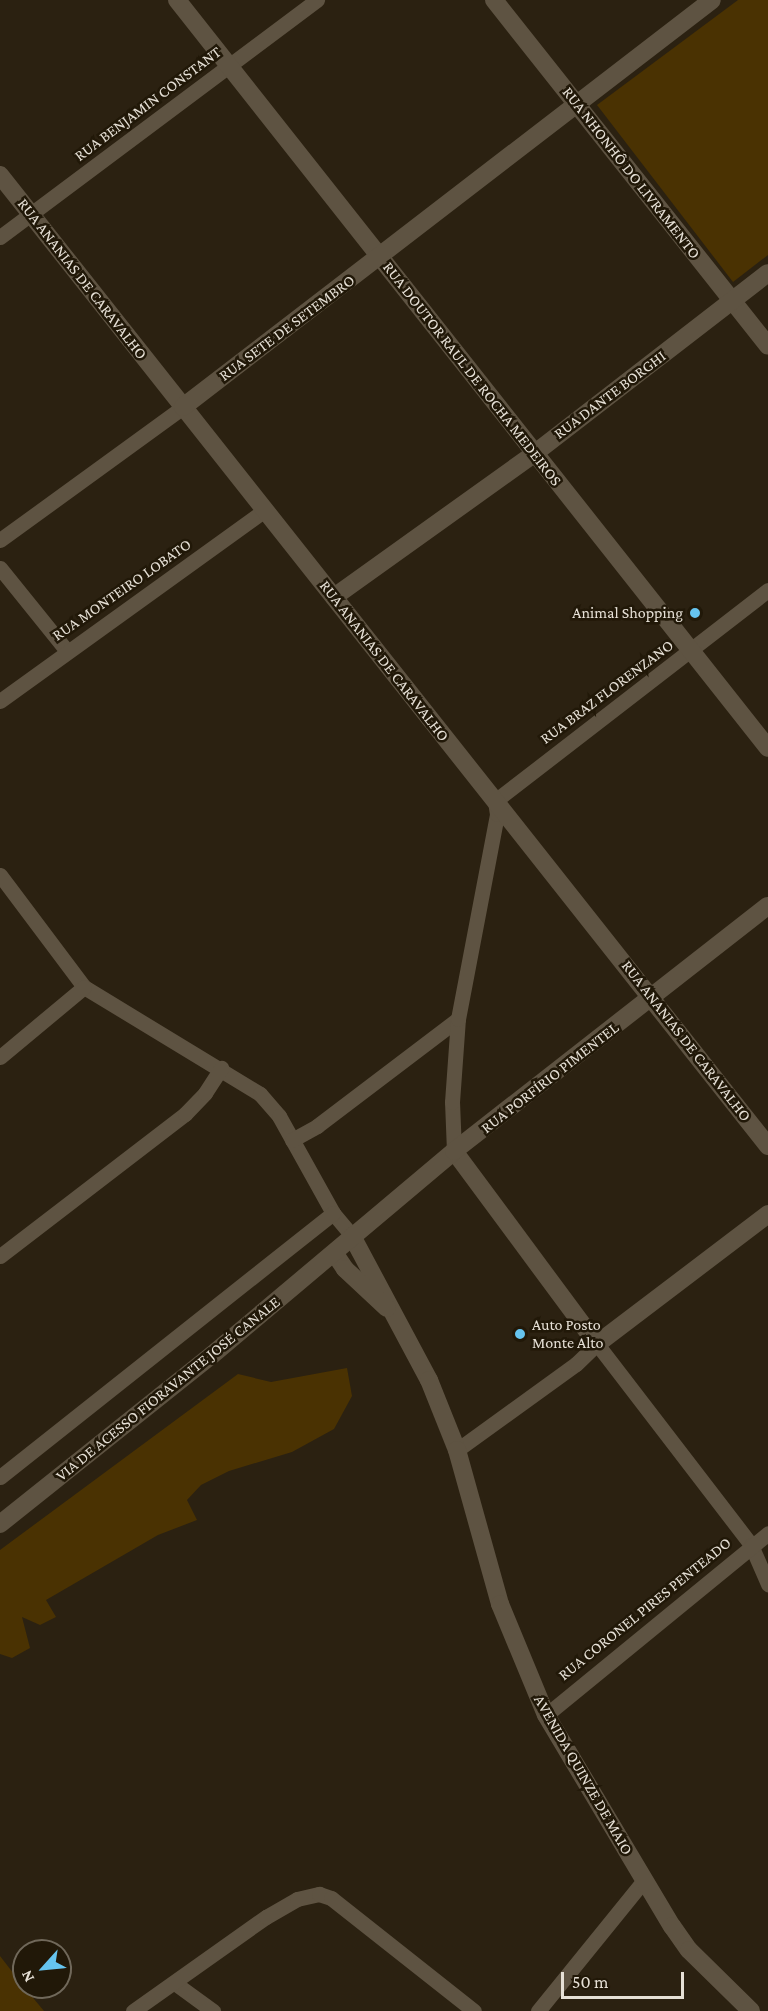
<!DOCTYPE html>
<meta charset="utf-8">
<style>
body{margin:0}
#map{position:relative;width:768px;height:2011px;overflow:hidden;background:#2b2111;font-family:"Crimson Pro",serif}
div>[style]{position:absolute}
.green>*{inset:0;background:#4a3202}
.minor>*{height:15px;margin:-7.5px;padding:0 7.5px;transform-origin:7.5px;border-radius:7.5px;background:#5e5342}
.tertiary>*{height:18px;margin:-9px;padding:0 9px;transform-origin:9px;border-radius:9px;background:#5e5342}
.dots>*{width:16px;height:16px;translate:-50% -50%;box-sizing:border-box;border:3px solid #211808;border-radius:50%}
span{translate:-50% -50%;white-space:nowrap;text-align:center;line-height:1.15;-webkit-text-stroke:5px #211808;paint-order:stroke}
.street-label{font-size:16px;color:#e6e0d6}
.poi-label{font-size:16px;color:#e6e0d6}
.right{translate:-100% -50%;text-align:right}
.left{translate:0 -50%;text-align:left}
.north{position:absolute;left:12px;top:1939px;width:60px;height:60px;box-sizing:border-box;background:#211808;border:2px solid #70685a;border-radius:50%;rotate:243deg;font-size:16px;font-weight:700;line-height:24px;text-align:center;color:#e6e0d6}
.north::after{content:'';display:block;margin:auto;width:21px;height:27px;background:#66c4ef;clip-path:polygon(50% 0,100% 100%,50% 72%,0 100%)}
.scale{position:absolute;left:561px;top:1972px;width:123px;height:27px;box-sizing:border-box;border:3px solid #e6e0d6;border-top:0;padding-left:8px;font-size:18px;line-height:21px;white-space:nowrap;color:#e6e0d6;-webkit-text-stroke:4px #211808;paint-order:stroke}
</style>
<div id="map">
<div class="green">
<i style="clip-path:polygon(738px 0,768px 0,768px 255px,733px 282px,597px 105px)"></i>
<i style="clip-path:polygon(347px 1368px,352px 1396px,334px 1429px,292px 1452px,229px 1471px,201px 1485px,187px 1500px,197px 1520px,158px 1535px,46px 1600px,56px 1617px,40px 1625px,22px 1617px,30px 1648px,12px 1658px,0 1654px,0 1550px,238px 1374px,271px 1382px)"></i>
<i style="clip-path:polygon(0 1956px,24px 1987px,44px 2011px,0 2011px)"></i>
</div>
<div class="minor">
<i style="left:0;top:237px;width:396px;rotate:-36.8deg"></i>
<i style="left:0;top:540px;width:226px;rotate:-36deg"></i>
<i style="left:0;top:568px;width:107px;rotate:51.1deg"></i>
<i style="left:0;top:701px;width:327px;rotate:-35.8deg"></i>
<i style="left:0;top:875px;width:140px;rotate:53.1deg"></i>
<i style="left:84px;top:987px;width:206px;rotate:31.3deg"></i>
<i style="left:260px;top:1094px;width:29px;rotate:49deg"></i>
<i style="left:279px;top:1116px;width:111px;rotate:60.9deg"></i>
<i style="left:333px;top:1213px;width:30px;rotate:50deg"></i>
<i style="left:0;top:1057px;width:109px;rotate:-39.8deg"></i>
<i style="left:292px;top:1140px;width:29px;rotate:-29deg"></i>
<i style="left:317px;top:1126px;width:177px;rotate:-37.2deg"></i>
<i style="left:454px;top:1151px;width:49px;rotate:-92.3deg"></i>
<i style="left:452px;top:1102px;width:83px;rotate:-85.9deg"></i>
<i style="left:458px;top:1019px;width:209px;rotate:-79.2deg"></i>
<i style="left:497px;top:814px;width:13px;rotate:-99deg"></i>
<i style="left:495px;top:801px;width:345px;rotate:-37.7deg"></i>
<i style="left:0;top:1256px;width:233px;rotate:-37.5deg"></i>
<i style="left:185px;top:1114px;width:29px;rotate:-46deg"></i>
<i style="left:205px;top:1093px;width:30px;rotate:-57deg"></i>
<i style="left:457px;top:1450px;width:147px;rotate:-35.9deg"></i>
<i style="left:576px;top:1364px;width:29px;rotate:-44deg"></i>
<i style="left:597px;top:1344px;width:253px;rotate:52.5deg"></i>
<i style="left:751px;top:1545px;width:43px;rotate:66.4deg"></i>
<i style="left:0;top:1477px;width:425px;rotate:-38.4deg"></i>
<i style="left:546px;top:1715px;width:287px;rotate:-39.3deg"></i>
<i style="left:176px;top:1984px;width:46px;rotate:36.1deg"></i>
<i style="left:133px;top:2011px;width:163px;rotate:-35.3deg"></i>
<i style="left:266px;top:1917px;width:36px;rotate:-30deg"></i>
<i style="left:297px;top:1899px;width:23px;rotate:-13deg"></i>
<i style="left:319px;top:1894px;width:13px;rotate:18deg"></i>
<i style="left:331px;top:1898px;width:182px;rotate:38.3deg"></i>
<i style="left:538px;top:2011px;width:169px;rotate:-51deg"></i>
</div>
<div class="tertiary">
<i style="left:177px;top:0;width:953px;rotate:51.69deg"></i>
<i style="left:494px;top:0;width:441px;rotate:51.6deg"></i>
<i style="left:0;top:175px;width:1238px;rotate:51.66deg"></i>
<i style="left:183px;top:407px;width:667px;rotate:-37.57deg"></i>
<i style="left:334px;top:597px;width:247px;rotate:-35.6deg"></i>
<i style="left:535px;top:453px;width:294px;rotate:-37.7deg"></i>
<i style="left:454px;top:1151px;width:240px;rotate:53.5deg"></i>
<i style="left:597px;top:1344px;width:215px;rotate:-37.2deg"></i>
<i style="left:352px;top:1236px;width:163px;rotate:61.9deg"></i>
<i style="left:429px;top:1380px;width:75px;rotate:68.2deg"></i>
<i style="left:457px;top:1450px;width:160px;rotate:74.4deg"></i>
<i style="left:500px;top:1604px;width:120px;rotate:67.5deg"></i>
<i style="left:546px;top:1715px;width:246px;rotate:59.2deg"></i>
<i style="left:672px;top:1926px;width:29px;rotate:55deg"></i>
<i style="left:689px;top:1950px;width:87px;rotate:44.5deg"></i>
<i style="left:335px;top:1254px;width:18px;rotate:56deg"></i>
<i style="left:345px;top:1269px;width:57px;rotate:42.9deg"></i>
<i style="left:0;top:1524px;width:271px;rotate:-38.6deg"></i>
<i style="left:212px;top:1355px;width:317px;rotate:-40.1deg"></i>
<i style="left:454px;top:1151px;width:398px;rotate:-38deg"></i>
</div>
<div class="dots">
<i style="left:695px;top:613px;background:#66c4ef"></i>
<i style="left:520px;top:1334px;background:#66c4ef"></i>
</div>
<div class="street-label">
<span style="left:148px;top:104px;rotate:-37deg">RUA BENJAMIN CONSTANT</span>
<span style="left:631px;top:173px;rotate:52deg">RUA NHONHÔ DO LIVRAMENTO</span>
<span style="left:82px;top:279px;rotate:52deg">RUA ANANIAS DE CARAVALHO</span>
<span style="left:287px;top:328px;rotate:-37deg">RUA SETE DE SETEMBRO</span>
<span style="left:472px;top:374px;rotate:52deg">RUA DOUTOR RAUL DE ROCHA MEDEIROS</span>
<span style="left:610px;top:395px;rotate:-37deg">RUA DANTE BORGHI</span>
<span style="left:122px;top:590px;rotate:-35deg">RUA MONTEIRO LOBATO</span>
<span style="left:384px;top:661px;rotate:52deg">RUA ANANIAS DE CARAVALHO</span>
<span style="left:607px;top:692px;rotate:-37deg">RUA BRAZ FLORENZANO</span>
<span style="left:686px;top:1041px;rotate:52deg">RUA ANANIAS DE CARAVALHO</span>
<span style="left:550px;top:1078px;rotate:-38deg">RUA PORFÍRIO PIMENTEL</span>
<span style="left:168px;top:1389px;rotate:-39deg">VIA DE ACESSO FIORAVANTE JOSÉ CANALE</span>
<span style="left:645px;top:1609px;rotate:-39deg">RUA CORONEL PIRES PENTEADO</span>
<span style="left:583px;top:1775px;rotate:60deg">AVENIDA QUINZE DE MAIO</span>
</div>
<div class="poi-label">
<span class="right" style="left:683px;top:613px">Animal Shopping</span>
<span class="left" style="left:532px;top:1334px">Auto Posto<br>Monte Alto</span>
</div>
<div class="north">N</div>
<div class="scale">50 m</div>
</div>
